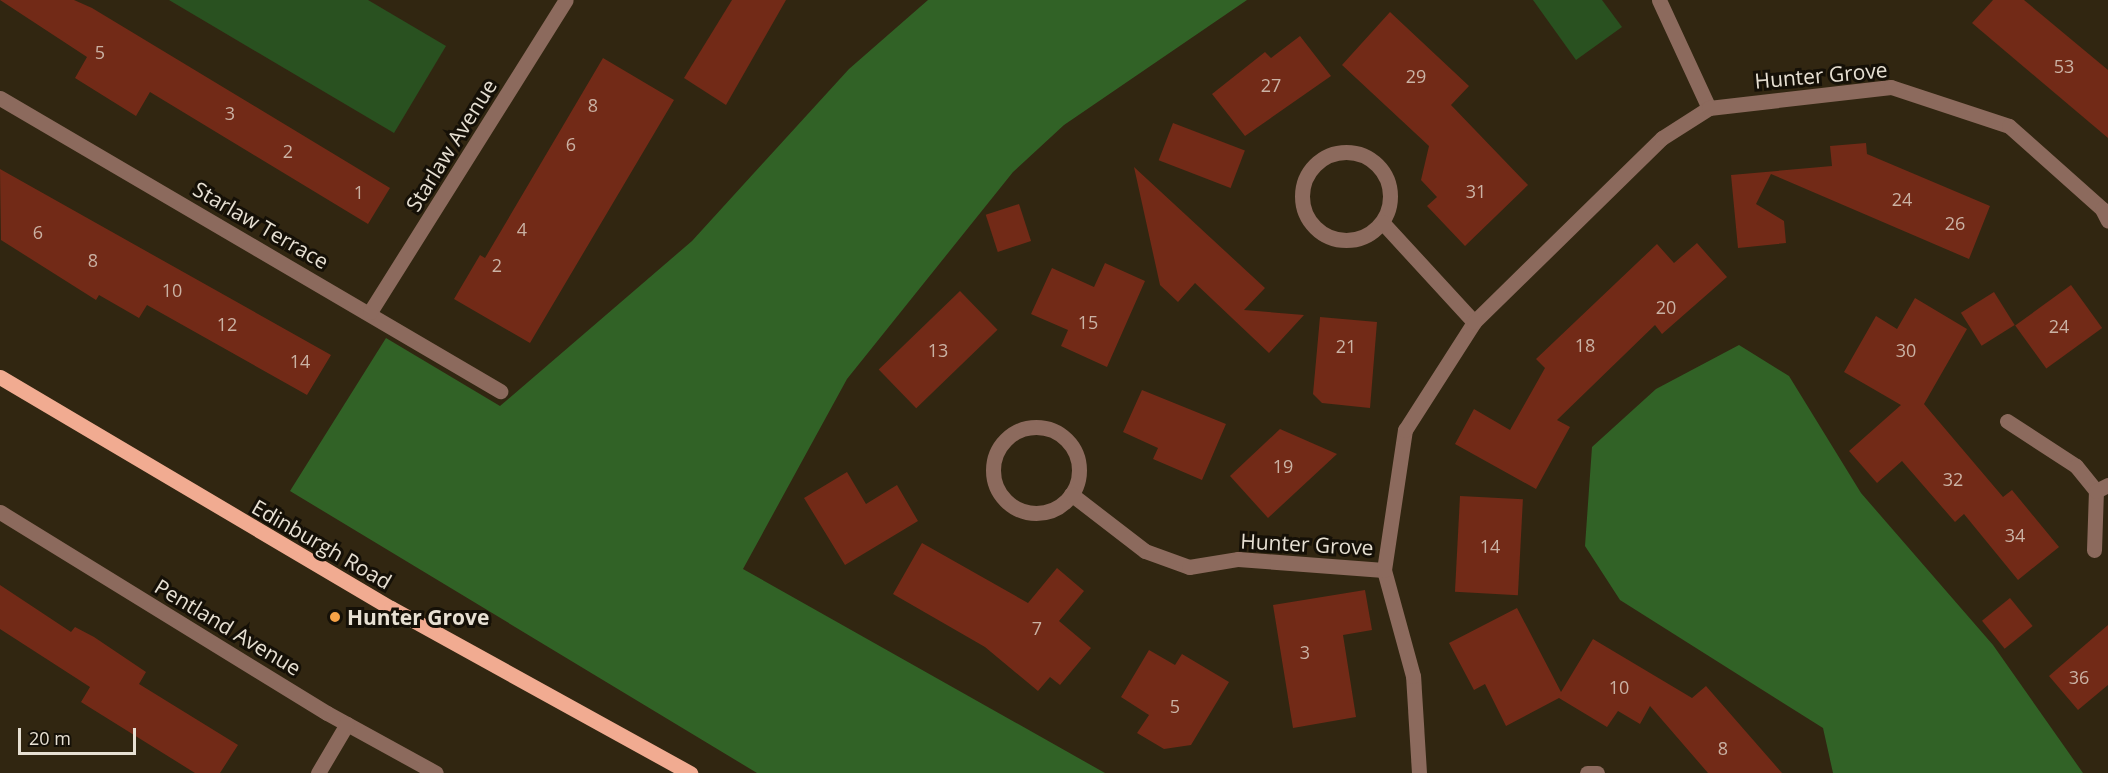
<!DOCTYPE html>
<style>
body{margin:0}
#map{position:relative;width:2108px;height:773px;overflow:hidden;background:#312611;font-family:"Open Sans",sans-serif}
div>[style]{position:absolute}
.green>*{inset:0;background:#295120}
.forest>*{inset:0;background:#316226}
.building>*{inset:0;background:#722a17;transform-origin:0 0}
.minor>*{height:15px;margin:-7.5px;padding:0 7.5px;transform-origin:7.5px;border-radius:7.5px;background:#8c6a5d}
.minor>.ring{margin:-7.5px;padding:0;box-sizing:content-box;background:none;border:15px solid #8c6a5d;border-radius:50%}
.major>*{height:15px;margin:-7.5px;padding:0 7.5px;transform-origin:7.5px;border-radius:7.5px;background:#f1ab91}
.dots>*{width:16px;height:16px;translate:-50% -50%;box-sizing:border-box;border:3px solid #151007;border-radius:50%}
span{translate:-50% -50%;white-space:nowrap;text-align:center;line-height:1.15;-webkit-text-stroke:6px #151007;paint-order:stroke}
.number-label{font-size:18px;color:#cab2a4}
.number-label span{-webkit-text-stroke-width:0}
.street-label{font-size:21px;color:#e7e0d3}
.poi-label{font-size:21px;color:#e7e0d3;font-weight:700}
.left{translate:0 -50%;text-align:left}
.scale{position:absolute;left:18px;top:728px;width:118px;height:27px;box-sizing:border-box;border:3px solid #e7e0d3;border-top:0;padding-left:8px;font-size:18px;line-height:21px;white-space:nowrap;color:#e7e0d3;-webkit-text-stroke:4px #151007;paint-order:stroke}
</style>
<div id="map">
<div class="green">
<i style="clip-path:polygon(169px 0,368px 0,446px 46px,394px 133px)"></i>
<i style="clip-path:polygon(1533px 0,1602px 0,1622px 27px,1576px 60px)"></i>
</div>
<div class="forest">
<i style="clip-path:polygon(928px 0,1247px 0,1064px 125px,1013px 172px,847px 379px,743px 569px,1105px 773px,757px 773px,290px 491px,386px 338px,500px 406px,692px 241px,849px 69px)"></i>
<i style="clip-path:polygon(1739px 345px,1789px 376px,1861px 493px,1993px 645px,2083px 773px,1833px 773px,1823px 728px,1620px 600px,1585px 546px,1592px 447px,1656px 389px)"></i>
</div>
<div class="building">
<i style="clip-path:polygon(0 0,74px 0,92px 8px,390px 188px,368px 224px,150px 92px,136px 116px,75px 78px,87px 57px)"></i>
<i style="clip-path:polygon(732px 0,786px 0,726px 105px,684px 78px)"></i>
<i style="clip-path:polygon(1993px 0,2024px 0,2108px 70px,2108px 138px,1972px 23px)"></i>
<i style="clip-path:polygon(1390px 12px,1469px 86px,1451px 105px,1528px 185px,1465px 246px,1427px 206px,1437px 197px,1421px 180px,1429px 146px,1342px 65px)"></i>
<i style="clip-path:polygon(1300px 36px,1331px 76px,1245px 136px,1212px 94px,1265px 52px,1271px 58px)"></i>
<i style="clip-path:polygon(603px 58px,674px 100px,530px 343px,454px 299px,480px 255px,485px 258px)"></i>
<i style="left:1173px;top:123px;width:77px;height:40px;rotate:21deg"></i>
<i style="clip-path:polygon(1866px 143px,1867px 154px,1990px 206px,1969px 259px,1771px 174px,1756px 204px,1784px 221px,1786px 243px,1738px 248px,1731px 175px,1832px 166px,1830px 146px)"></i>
<i style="clip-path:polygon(1134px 167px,1265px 288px,1244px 310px,1304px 315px,1269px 353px,1195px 283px,1178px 302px,1160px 285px)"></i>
<i style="clip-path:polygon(0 169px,331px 355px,307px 395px,147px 305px,139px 318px,99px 295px,96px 300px,1px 240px)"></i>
<i style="left:1019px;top:204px;width:39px;height:35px;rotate:72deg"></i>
<i style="clip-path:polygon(1697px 243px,1727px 277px,1662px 334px,1655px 325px,1557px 420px,1570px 427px,1536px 489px,1455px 444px,1474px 409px,1510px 430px,1545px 368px,1536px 359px,1657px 244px,1674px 263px)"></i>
<i style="clip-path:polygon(1105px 263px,1145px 281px,1107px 367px,1061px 346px,1068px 330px,1031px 314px,1052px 268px,1094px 287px)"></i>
<i style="left:2071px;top:285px;width:53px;height:69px;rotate:54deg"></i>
<i style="left:960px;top:291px;width:54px;height:113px;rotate:46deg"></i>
<i style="left:1994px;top:292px;width:39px;height:39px;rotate:58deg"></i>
<i style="clip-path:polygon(1915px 298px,1967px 329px,1924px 404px,2003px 497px,2012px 490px,2059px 547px,2018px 580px,1964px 514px,1955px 522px,1902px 461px,1877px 483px,1849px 451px,1901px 405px,1844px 372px,1876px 316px,1897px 329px)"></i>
<i style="clip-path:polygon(1320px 317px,1377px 322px,1370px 408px,1322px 403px,1313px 394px)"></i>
<i style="clip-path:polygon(1142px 390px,1226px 424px,1202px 480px,1153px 459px,1158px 448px,1123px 432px)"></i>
<i style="clip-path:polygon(1280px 429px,1337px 454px,1268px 518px,1230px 476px)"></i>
<i style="clip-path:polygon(847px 472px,866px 504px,897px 485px,918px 521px,845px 565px,804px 498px)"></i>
<i style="left:1460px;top:496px;width:63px;height:96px;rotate:3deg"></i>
<i style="clip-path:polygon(922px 543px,1028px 603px,1057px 568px,1084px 591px,1059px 621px,1091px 648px,1060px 685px,1050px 677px,1038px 691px,985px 647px,893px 594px)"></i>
<i style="clip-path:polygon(0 585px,71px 632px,75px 627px,94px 637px,146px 672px,139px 684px,238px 745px,220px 773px,195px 773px,81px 702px,90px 687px,0 629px)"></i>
<i style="clip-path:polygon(1365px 590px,1372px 630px,1343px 635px,1356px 717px,1293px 728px,1273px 605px)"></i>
<i style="left:2010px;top:598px;width:36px;height:36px;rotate:51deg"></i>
<i style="clip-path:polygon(1517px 608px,1561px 692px,1593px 639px,1692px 698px,1706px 686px,1782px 773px,1708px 773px,1650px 706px,1640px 724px,1618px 711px,1607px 727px,1559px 698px,1506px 726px,1485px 684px,1474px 690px,1449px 643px)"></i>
<i style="clip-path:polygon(2108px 625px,2108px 685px,2078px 710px,2049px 676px)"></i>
<i style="clip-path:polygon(1149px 650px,1175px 665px,1182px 654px,1229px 682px,1191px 745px,1164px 749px,1137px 733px,1149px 715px,1121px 697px)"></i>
</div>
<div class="minor">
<i style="left:1659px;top:0;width:119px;rotate:65.2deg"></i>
<i style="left:0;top:98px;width:580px;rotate:30.37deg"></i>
<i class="ring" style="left:1302px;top:152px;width:73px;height:73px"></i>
<i style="left:1382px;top:222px;width:136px;rotate:47.4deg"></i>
<i style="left:370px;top:312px;width:368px;rotate:-57.9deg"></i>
<i style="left:2007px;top:421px;width:82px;rotate:33.1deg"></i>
<i style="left:2076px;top:466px;width:32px;rotate:51deg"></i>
<i class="ring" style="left:993px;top:427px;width:71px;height:71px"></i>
<i style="left:1071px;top:494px;width:93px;rotate:37.6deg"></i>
<i style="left:1145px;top:551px;width:47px;rotate:20deg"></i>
<i style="left:1189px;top:567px;width:50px;rotate:-9.3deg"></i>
<i style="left:1238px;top:559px;width:146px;rotate:4.3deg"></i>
<i style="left:0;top:512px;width:384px;rotate:31.6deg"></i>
<i style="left:327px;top:713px;width:124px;rotate:28.8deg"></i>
<i style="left:2094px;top:550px;width:59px;rotate:-88.1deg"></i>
<i style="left:2096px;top:491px;width:13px;rotate:-27deg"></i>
<i style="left:318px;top:773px;width:57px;rotate:-59.4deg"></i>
<i style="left:1419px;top:773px;width:97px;rotate:-93.5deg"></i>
<i style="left:1413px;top:676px;width:110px;rotate:-105.3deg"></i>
<i style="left:1384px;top:570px;width:142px;rotate:-81.5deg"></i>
<i style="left:1405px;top:430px;width:128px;rotate:-57.4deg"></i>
<i style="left:1474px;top:322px;width:263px;rotate:-44.4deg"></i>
<i style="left:1662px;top:138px;width:56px;rotate:-32.6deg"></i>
<i style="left:1709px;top:108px;width:183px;rotate:-6.6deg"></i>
<i style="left:1891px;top:87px;width:124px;rotate:18.3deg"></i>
<i style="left:2009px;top:126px;width:125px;rotate:41.7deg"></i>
<i style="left:2102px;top:209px;width:13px;rotate:63deg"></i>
<i style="left:1587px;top:773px;width:10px"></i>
</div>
<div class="major">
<i style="left:0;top:377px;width:454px;rotate:30.6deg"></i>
<i style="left:391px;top:608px;width:342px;rotate:28.9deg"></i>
</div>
<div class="dots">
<i style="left:335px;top:617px;background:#f6a247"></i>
</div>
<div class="number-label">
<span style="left:100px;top:52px">5</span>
<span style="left:2064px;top:66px">53</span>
<span style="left:1416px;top:76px">29</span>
<span style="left:1271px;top:85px">27</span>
<span style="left:593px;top:105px">8</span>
<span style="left:230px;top:113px">3</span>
<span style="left:571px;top:144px">6</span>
<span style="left:288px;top:151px">2</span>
<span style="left:1476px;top:191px">31</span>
<span style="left:359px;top:192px">1</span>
<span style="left:1902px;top:199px">24</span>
<span style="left:1955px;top:223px">26</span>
<span style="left:522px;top:229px">4</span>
<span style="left:38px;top:232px">6</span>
<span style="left:93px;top:260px">8</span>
<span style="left:497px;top:265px">2</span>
<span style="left:172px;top:290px">10</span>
<span style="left:1666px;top:307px">20</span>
<span style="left:1088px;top:322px">15</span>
<span style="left:227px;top:324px">12</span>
<span style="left:2059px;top:326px">24</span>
<span style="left:1585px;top:345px">18</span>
<span style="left:1346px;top:346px">21</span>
<span style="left:938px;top:350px">13</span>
<span style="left:1906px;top:350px">30</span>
<span style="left:300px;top:361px">14</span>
<span style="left:1283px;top:466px">19</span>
<span style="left:1953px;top:479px">32</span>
<span style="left:2015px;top:535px">34</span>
<span style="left:1490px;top:546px">14</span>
<span style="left:1037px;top:628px">7</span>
<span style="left:1305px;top:652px">3</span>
<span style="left:2079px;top:677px">36</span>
<span style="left:1619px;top:687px">10</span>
<span style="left:1175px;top:706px">5</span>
<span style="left:1723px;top:748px">8</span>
</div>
<div class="street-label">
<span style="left:1821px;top:75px;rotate:-5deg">Hunter Grove</span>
<span style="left:451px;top:145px;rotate:-58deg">Starlaw Avenue</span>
<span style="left:261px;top:225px;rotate:30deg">Starlaw Terrace</span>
<span style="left:322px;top:544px;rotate:30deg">Edinburgh Road</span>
<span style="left:1307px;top:544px;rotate:3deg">Hunter Grove</span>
<span style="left:228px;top:627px;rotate:31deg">Pentland Avenue</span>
</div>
<div class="poi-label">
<span class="left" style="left:347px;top:617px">Hunter Grove</span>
</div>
<div class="scale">20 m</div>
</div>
